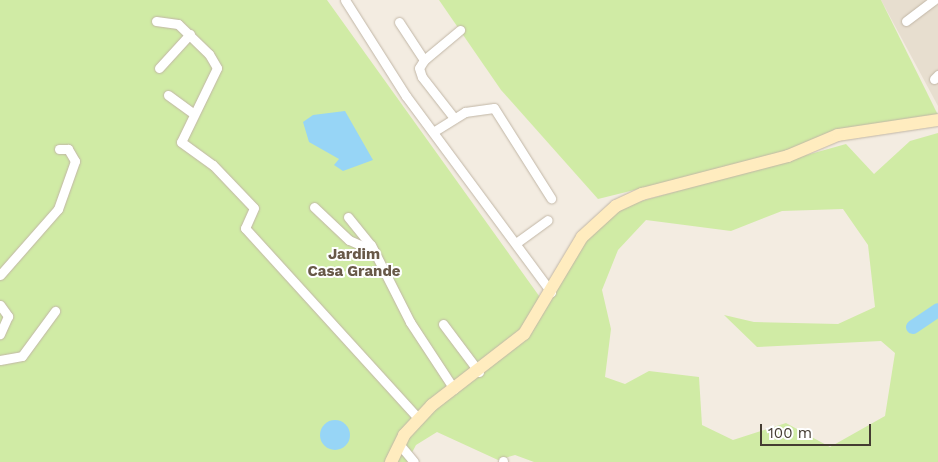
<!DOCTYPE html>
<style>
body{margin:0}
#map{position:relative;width:938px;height:462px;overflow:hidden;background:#f3ece1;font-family:"Work Sans",sans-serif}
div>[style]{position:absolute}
.residential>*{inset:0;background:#e7decf}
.green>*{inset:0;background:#d0eba5}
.water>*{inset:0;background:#97d5f6}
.round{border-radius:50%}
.river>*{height:14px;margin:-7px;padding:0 7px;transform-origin:7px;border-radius:7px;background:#97d5f6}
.roads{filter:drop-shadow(0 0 1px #c1b6a6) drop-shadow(0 0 1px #c1b6a6)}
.street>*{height:9px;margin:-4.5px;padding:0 4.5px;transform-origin:4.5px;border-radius:4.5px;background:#fff}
.secondary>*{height:12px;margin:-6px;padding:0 6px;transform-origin:6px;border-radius:6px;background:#ffecbf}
span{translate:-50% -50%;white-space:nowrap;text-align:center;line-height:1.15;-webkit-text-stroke:4px #fff;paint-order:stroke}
.quarter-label{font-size:15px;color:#685948;font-weight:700}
.scale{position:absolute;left:760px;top:424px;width:111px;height:22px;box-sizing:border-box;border:2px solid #443c32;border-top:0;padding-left:6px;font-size:15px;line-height:18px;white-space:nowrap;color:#443c32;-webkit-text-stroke:4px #fff;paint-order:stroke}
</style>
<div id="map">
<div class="residential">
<i style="clip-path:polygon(881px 0,938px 0,938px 106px)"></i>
</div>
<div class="green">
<i style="clip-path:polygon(evenodd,0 0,327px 0,547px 307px,593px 229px,620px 207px,846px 144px,874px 174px,910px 141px,938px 133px,938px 462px,534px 462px,515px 455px,498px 460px,437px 432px,416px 445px,407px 462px,0 462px,0 0,843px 209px,868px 245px,875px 307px,838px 324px,754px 322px,724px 315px,757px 347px,881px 341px,895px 353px,885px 416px,830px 447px,786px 423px,733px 440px,702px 425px,699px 377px,649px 371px,625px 384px,605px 377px,611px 329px,602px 290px,618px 250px,646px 220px,731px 231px,782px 211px,843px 209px)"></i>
<i style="clip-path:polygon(439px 0,881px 0,938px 115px,598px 199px,501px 90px)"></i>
</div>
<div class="water">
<i style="clip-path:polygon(345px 111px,373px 160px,343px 171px,334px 165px,339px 159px,309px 142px,303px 122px,313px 115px)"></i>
<i class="round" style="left:320px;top:420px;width:30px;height:30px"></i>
</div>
<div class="river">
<i style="left:913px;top:327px;width:30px;rotate:-34deg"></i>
</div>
<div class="roads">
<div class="street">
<i style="left:345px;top:0;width:114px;rotate:57.6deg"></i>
<i style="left:406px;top:96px;width:244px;rotate:53.5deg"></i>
<i style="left:156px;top:21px;width:22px;rotate:8deg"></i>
<i style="left:178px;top:24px;width:43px;rotate:44.1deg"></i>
<i style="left:209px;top:54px;width:16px;rotate:60deg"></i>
<i style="left:217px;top:68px;width:82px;rotate:115.9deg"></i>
<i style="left:181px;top:142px;width:39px;rotate:36deg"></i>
<i style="left:213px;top:165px;width:59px;rotate:46.4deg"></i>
<i style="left:254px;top:208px;width:22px;rotate:114deg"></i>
<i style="left:245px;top:228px;width:257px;rotate:47.7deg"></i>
<i style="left:906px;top:21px;width:35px;rotate:-37deg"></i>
<i style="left:399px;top:22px;width:45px;rotate:56.7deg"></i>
<i style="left:424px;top:60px;width:47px;rotate:-39.8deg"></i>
<i style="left:424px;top:60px;width:9px;rotate:122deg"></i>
<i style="left:419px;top:68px;width:9px;rotate:72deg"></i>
<i style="left:422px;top:77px;width:52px;rotate:52deg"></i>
<i style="left:159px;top:68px;width:46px;rotate:-47.6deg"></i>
<i style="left:934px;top:79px;width:6px;rotate:-45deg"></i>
<i style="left:168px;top:95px;width:32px;rotate:36deg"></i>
<i style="left:433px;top:132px;width:38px;rotate:-32deg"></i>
<i style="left:465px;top:112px;width:29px;rotate:-8deg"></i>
<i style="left:494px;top:108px;width:107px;rotate:57.7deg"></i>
<i style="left:314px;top:207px;width:48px;rotate:43.3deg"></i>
<i style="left:349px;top:240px;width:27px;rotate:24deg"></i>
<i style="left:348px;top:217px;width:36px;rotate:51deg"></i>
<i style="left:371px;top:245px;width:86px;rotate:63.1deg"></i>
<i style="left:410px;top:322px;width:80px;rotate:56.7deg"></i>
<i style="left:516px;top:243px;width:39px;rotate:-36deg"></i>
<i style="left:0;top:275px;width:88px;rotate:-48.7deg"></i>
<i style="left:58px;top:209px;width:51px;rotate:-70.5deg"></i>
<i style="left:75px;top:161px;width:14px;rotate:-120deg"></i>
<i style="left:68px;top:149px;width:9px;rotate:180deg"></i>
<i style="left:0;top:305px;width:14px;rotate:54deg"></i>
<i style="left:8px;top:316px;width:20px;rotate:114deg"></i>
<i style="left:443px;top:324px;width:60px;rotate:53.1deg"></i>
<i style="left:0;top:360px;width:22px;rotate:-10deg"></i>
<i style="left:22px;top:356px;width:56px;rotate:-53.7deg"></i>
<i style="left:399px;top:444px;width:23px;rotate:50deg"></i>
<i style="left:503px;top:461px;width:1px;rotate:90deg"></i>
</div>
<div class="secondary">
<i style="left:391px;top:462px;width:30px;rotate:-64deg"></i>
<i style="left:404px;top:435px;width:41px;rotate:-47deg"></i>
<i style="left:432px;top:405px;width:116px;rotate:-37.7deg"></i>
<i style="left:524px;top:334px;width:113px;rotate:-59.1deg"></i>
<i style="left:582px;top:237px;width:46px;rotate:-42.4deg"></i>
<i style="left:616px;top:206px;width:29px;rotate:-25deg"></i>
<i style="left:642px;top:194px;width:151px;rotate:-14.6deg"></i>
<i style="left:788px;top:156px;width:54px;rotate:-22.8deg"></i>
<i style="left:838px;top:135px;width:101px;rotate:-8.5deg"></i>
</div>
</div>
<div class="quarter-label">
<span style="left:354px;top:263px">Jardim<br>Casa Grande</span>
</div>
<div class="scale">100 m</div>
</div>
